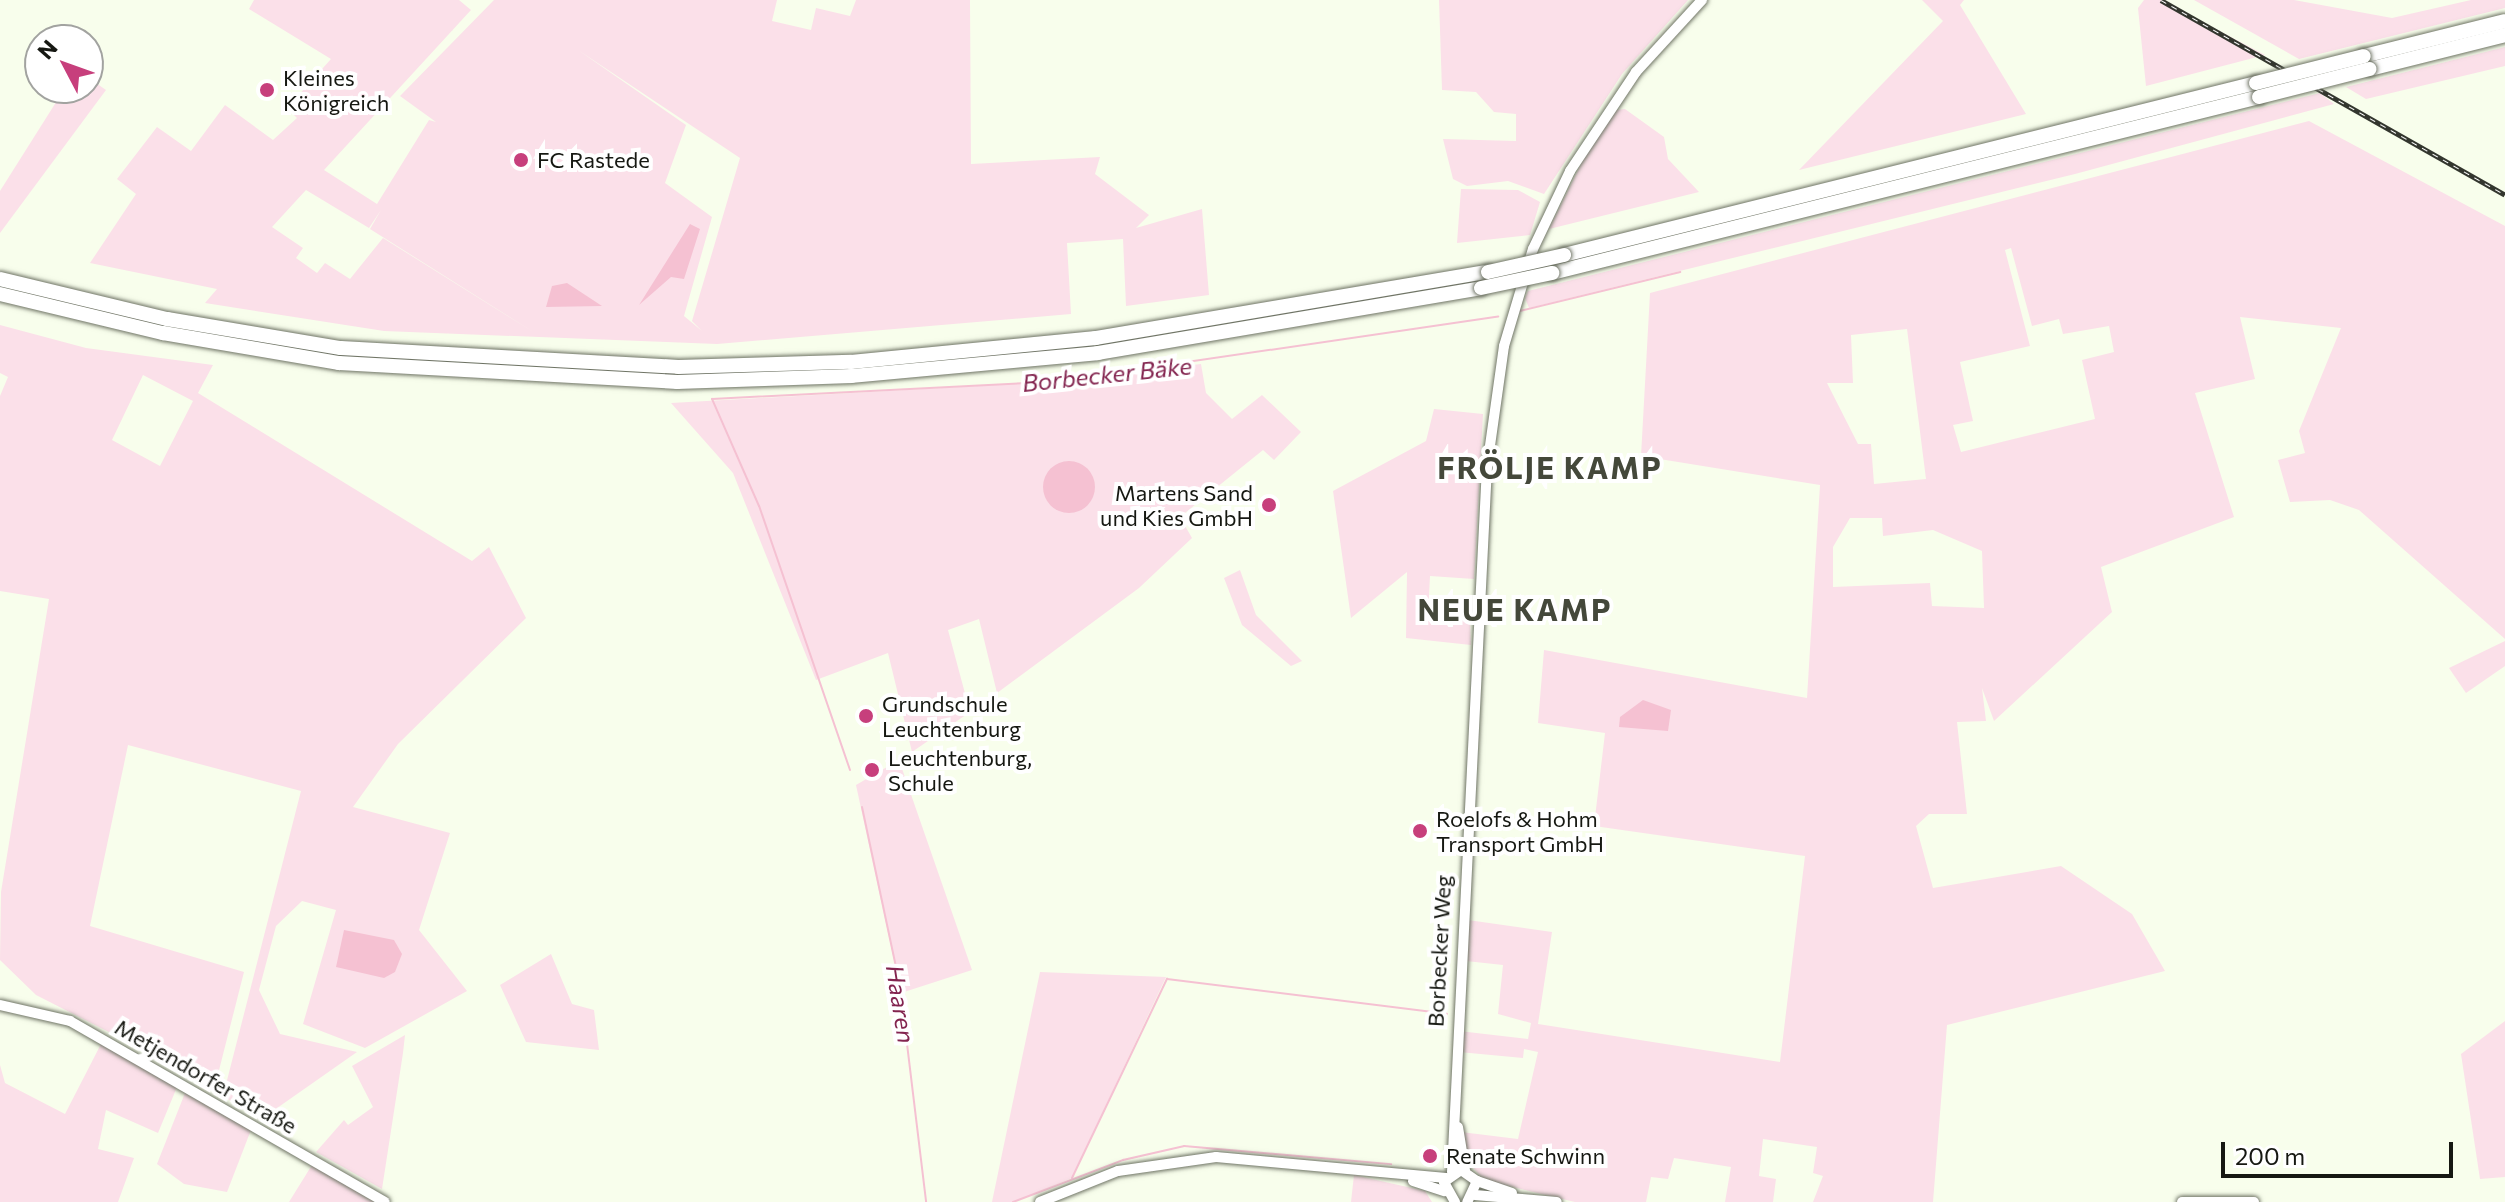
<!DOCTYPE html>
<meta charset="utf-8">
<style>
body{margin:0}
#map{position:relative;width:2505px;height:1202px;overflow:hidden;background:#f8feec;font-family:Commissioner,sans-serif}
div>[style]{position:absolute}
.green>*{inset:0;background:#fbe0e9}
.water>*{inset:0;background:#f5c1d2}
.round{border-radius:50%}
.stream>*{height:2px;margin:-1px;padding:0 1px;transform-origin:1px;border-radius:1px;background:#f5c1d2}
.roads{filter:drop-shadow(0 0 2px #6f7465) drop-shadow(0 0 2px #6f7465)}
.tertiary>*{height:10px;margin:-5px;padding:0 5px;transform-origin:5px;border-radius:5px;background:#fff}
.motorway>*{height:14px;margin:-7px;padding:0 7px;transform-origin:7px;border-radius:7px;background:#fff}
.rail>*{height:5px;margin-top:-2.5px;transform-origin:0;background:repeating-linear-gradient(90deg,#fff 0 6px,#33362e 0 12px);box-sizing:border-box;border-block:2px solid #33362e}
.bridges{filter:drop-shadow(0 0 2px #6f7465) drop-shadow(0 0 2px #6f7465)}
.motorway-bridge>*{height:14px;margin:-7px;padding:0 7px;transform-origin:7px;border-radius:7px;background:#fff}
.dots>*{width:22px;height:22px;translate:-50% -50%;box-sizing:border-box;border:4px solid #fff;border-radius:50%}
span{translate:-50% -50%;white-space:nowrap;text-align:center;line-height:1.15;-webkit-text-stroke:8px #fff;paint-order:stroke}
.poi-label{font-size:22px;color:#161812}
.left{translate:0 -50%;text-align:left}
.right{translate:-100% -50%;text-align:right}
.street-label{font-size:22px;color:#161812}
.water-label{font-size:24px;color:#83244f;font-style:italic}
.district-label{font-size:30px;color:#44483a;font-weight:700;letter-spacing:2px}
.north{position:absolute;left:24px;top:24px;width:80px;height:80px;box-sizing:border-box;background:#fff;border:2px solid #a2a3a0;border-radius:50%;rotate:311deg;font-size:22px;font-weight:700;line-height:32px;text-align:center;color:#161812}
.north::after{content:'';display:block;margin:auto;width:28px;height:36px;background:#c73f7c;clip-path:polygon(50% 0,100% 100%,50% 72%,0 100%)}
.scale{position:absolute;left:2221px;top:1142px;width:232px;height:36px;box-sizing:border-box;border:4px solid #161812;border-top:0;padding-left:10px;font-size:24px;line-height:28px;white-space:nowrap;color:#161812;-webkit-text-stroke:6px #fff;paint-order:stroke}
</style>
<div id="map">
<div class="green">
<i style="clip-path:polygon(evenodd,254px 0,459px 0,471px 10px,324px 170px,377px 204px,429px 120px,436px 122px,400px 96px,494px 0,777px 0,772px 21px,811px 30px,816px 8px,850px 16px,856px 0,970px 0,971px 164px,1100px 157px,1095px 174px,1149px 215px,1136px 228px,1202px 209px,1209px 295px,1126px 306px,1123px 239px,1067px 243px,1071px 314px,717px 344px,384px 331px,205px 303px,217px 289px,90px 263px,136px 194px,117px 179px,157px 127px,191px 151px,225px 105px,273px 140px,297px 118px,287px 108px,331px 59px,249px 9px,254px 0,578px 50px,740px 158px,692px 321px,702px 331px,684px 316px,712px 217px,665px 183px,686px 125px,578px 50px,254px 0,306px 190px,369px 228px,381px 210px,370px 229px,535px 333px,383px 238px,350px 279px,325px 263px,317px 273px,296px 258px,303px 248px,272px 227px,306px 190px)"></i>
<i style="clip-path:polygon(1439px 0,1688px 0,1622px 74px,1544px 194px,1508px 181px,1467px 186px,1453px 179px,1443px 139px,1516px 141px,1516px 114px,1494px 112px,1476px 92px,1442px 90px)"></i>
<i style="clip-path:polygon(1922px 0,1964px 0,1960px 5px,2026px 114px,1799px 170px,1943px 21px)"></i>
<i style="clip-path:polygon(2144px 0,2161px 0,2265px 55px,2146px 86px,2138px 8px)"></i>
<i style="clip-path:polygon(2194px 0,2294px 0,2392px 18px,2471px 0,2505px 0,2505px 8px,2299px 59px)"></i>
<i style="clip-path:polygon(2505px 47px,2505px 66px,2366px 99px,2346px 87px)"></i>
<i style="clip-path:polygon(96px 83px,106px 90px,0 233px,0 191px,65px 88px)"></i>
<i style="clip-path:polygon(2320px 93px,2334px 104px,2075px 174px,1529px 308px,1525px 298px,1528px 291px)"></i>
<i style="clip-path:polygon(1625px 109px,1664px 137px,1668px 159px,1699px 192px,1549px 229px,1588px 150px,1616px 110px)"></i>
<i style="clip-path:polygon(evenodd,2309px 121px,2505px 226px,2505px 639px,2359px 510px,2330px 500px,2290px 502px,2278px 460px,2305px 453px,2299px 431px,2341px 328px,2240px 317px,2255px 379px,2195px 393px,2234px 517px,2101px 567px,2112px 612px,1994px 721px,1982px 688px,1986px 721px,1957px 722px,1967px 814px,1929px 814px,1916px 826px,1933px 888px,2061px 866px,2132px 914px,2165px 971px,1947px 1025px,1933px 1202px,1813px 1202px,1823px 1176px,1813px 1173px,1817px 1147px,1763px 1139px,1759px 1176px,1776px 1179px,1773px 1202px,1725px 1202px,1731px 1167px,1674px 1158px,1668px 1179px,1651px 1177px,1646px 1202px,1575px 1202px,1484px 1180px,1468px 1162px,1461px 1132px,1518px 1139px,1538px 1052px,1524px 1049px,1523px 1058px,1459px 1052px,1459px 1031px,1528px 1039px,1531px 1023px,1498px 1014px,1503px 965px,1466px 961px,1468px 920px,1552px 932px,1538px 1024px,1780px 1062px,1805px 856px,1594px 826px,1605px 733px,1538px 723px,1544px 650px,1807px 698px,1820px 485px,1641px 456px,1650px 293px,2309px 121px,2011px 248px,2032px 326px,2059px 319px,2063px 334px,2109px 326px,2114px 352px,2082px 360px,2095px 419px,1961px 452px,1953px 425px,1973px 421px,1960px 362px,2030px 346px,2005px 250px,2011px 248px,2309px 121px,1907px 329px,1926px 479px,1874px 484px,1871px 444px,1858px 444px,1827px 383px,1853px 383px,1851px 335px,1907px 329px,2309px 121px,1850px 518px,1882px 518px,1883px 536px,1933px 530px,1982px 551px,1984px 608px,1932px 606px,1930px 583px,1833px 587px,1833px 547px,1850px 518px)"></i>
<i style="clip-path:polygon(1461px 189px,1518px 190px,1540px 202px,1530px 235px,1457px 243px)"></i>
<i style="clip-path:polygon(evenodd,0 325px,86px 348px,213px 365px,198px 393px,472px 561px,489px 547px,526px 618px,398px 744px,353px 807px,450px 833px,419px 930px,467px 991px,365px 1048px,303px 1024px,336px 910px,302px 901px,276px 926px,259px 990px,280px 1034px,357px 1052px,260px 1120px,223px 1096px,301px 791px,128px 745px,90px 926px,244px 972px,215px 1086px,36px 995px,0 960px,1px 892px,49px 599px,0 591px,0 396px,8px 377px,0 373px,0 325px,143px 375px,193px 401px,160px 466px,112px 440px,143px 375px)"></i>
<i style="clip-path:polygon(1201px 364px,1206px 393px,1232px 419px,1262px 395px,1301px 432px,1274px 460px,1263px 450px,1180px 517px,1192px 538px,1139px 588px,997px 693px,979px 619px,948px 630px,970px 712px,912px 752px,888px 653px,816px 680px,733px 473px,671px 403px,1050px 382px)"></i>
<i style="clip-path:polygon(1434px 409px,1483px 414px,1474px 579px,1430px 576px,1428px 616px,1470px 621px,1471px 645px,1406px 638px,1407px 572px,1351px 618px,1333px 491px,1426px 441px)"></i>
<i style="clip-path:polygon(1240px 570px,1256px 615px,1302px 661px,1291px 666px,1242px 625px,1224px 578px)"></i>
<i style="clip-path:polygon(2505px 641px,2505px 666px,2466px 693px,2449px 668px)"></i>
<i style="clip-path:polygon(899px 760px,972px 970px,901px 993px,856px 785px)"></i>
<i style="clip-path:polygon(551px 954px,572px 1004px,594px 1010px,599px 1050px,526px 1042px,500px 985px)"></i>
<i style="clip-path:polygon(1040px 972px,1166px 977px,1072px 1178px,1014px 1202px,992px 1202px)"></i>
<i style="clip-path:polygon(2505px 1021px,2505px 1177px,2480px 1179px,2461px 1054px)"></i>
<i style="clip-path:polygon(405px 1035px,403px 1053px,382px 1189px,316px 1152px,344px 1120px,348px 1125px,373px 1107px,352px 1066px)"></i>
<i style="clip-path:polygon(101px 1044px,177px 1087px,158px 1133px,106px 1110px,98px 1149px,134px 1158px,118px 1202px,0 1202px,0 1065px,5px 1083px,65px 1114px)"></i>
<i style="clip-path:polygon(185px 1093px,251px 1130px,227px 1192px,184px 1184px,157px 1164px)"></i>
<i style="clip-path:polygon(312px 1165px,374px 1202px,289px 1202px)"></i>
<i style="clip-path:polygon(1354px 1175px,1425px 1191px,1432px 1202px,1351px 1202px)"></i>
</div>
<div class="water">
<i style="clip-path:polygon(690px 224px,700px 229px,684px 279px,671px 277px,639px 305px)"></i>
<i style="clip-path:polygon(567px 283px,602px 306px,546px 307px,552px 286px)"></i>
<i class="round" style="left:1043px;top:461px;width:52px;height:52px"></i>
<i style="clip-path:polygon(1643px 700px,1671px 710px,1668px 731px,1619px 727px,1620px 717px)"></i>
<i style="clip-path:polygon(344px 930px,394px 940px,402px 954px,395px 972px,384px 978px,336px 967px)"></i>
</div>
<div class="stream">
<i style="left:1520px;top:311px;width:165px;rotate:-13.7deg"></i>
<i style="left:850px;top:770px;width:279px;rotate:-109deg"></i>
<i style="left:759px;top:506px;width:117px;rotate:-113.7deg"></i>
<i style="left:712px;top:399px;width:338px;rotate:-2.9deg"></i>
<i style="left:1050px;top:382px;width:453px;rotate:-8.3deg"></i>
<i style="left:862px;top:807px;width:183px;rotate:78deg"></i>
<i style="left:900px;top:986px;width:218px;rotate:83.1deg"></i>
<i style="left:1072px;top:1178px;width:221px;rotate:-64.5deg"></i>
<i style="left:1167px;top:979px;width:282px;rotate:7.1deg"></i>
<i style="left:1013px;top:1202px;width:118px;rotate:-20.9deg"></i>
<i style="left:1123px;top:1160px;width:63px;rotate:-12.9deg"></i>
<i style="left:1184px;top:1146px;width:208px;rotate:5deg"></i>
</div>
<div class="roads">
<div class="tertiary">
<i style="left:0;top:1005px;width:72px;rotate:12.9deg"></i>
<i style="left:70px;top:1021px;width:363px;rotate:29.9deg"></i>
<i style="left:1458px;top:1127px;width:44px;rotate:80.8deg"></i>
<i style="left:1452px;top:1172px;width:706px;rotate:-87.16deg"></i>
<i style="left:1487px;top:467px;width:122px;rotate:-82deg"></i>
<i style="left:1504px;top:346px;width:101px;rotate:-73.4deg"></i>
<i style="left:1533px;top:249px;width:86px;rotate:-64.6deg"></i>
<i style="left:1570px;top:171px;width:119px;rotate:-56.3deg"></i>
<i style="left:1636px;top:72px;width:98px;rotate:-47.5deg"></i>
<i style="left:1413px;top:1181px;width:33px;rotate:18deg"></i>
<i style="left:1477px;top:1181px;width:37px;rotate:19deg"></i>
<i style="left:1475px;top:1195px;width:82px;rotate:4.9deg"></i>
<i style="left:1040px;top:1202px;width:84px;rotate:-21.7deg"></i>
<i style="left:1118px;top:1171px;width:99px;rotate:-8.1deg"></i>
<i style="left:1216px;top:1157px;width:231px;rotate:5.2deg"></i>
<i style="left:1455px;top:1202px;width:23px;rotate:-119deg"></i>
<i style="left:1444px;top:1182px;width:21px;rotate:-35deg"></i>
<i style="left:1461px;top:1170px;width:19px;rotate:35deg"></i>
<i style="left:1477px;top:1181px;width:23px;rotate:115deg"></i>
<i style="left:2182px;top:1202px;width:72px"></i>
</div>
<div class="motorway">
<i style="left:2364px;top:56px;width:145px;rotate:-13.9deg"></i>
<i style="left:2370px;top:69px;width:139px;rotate:-14.1deg"></i>
<i style="left:1564px;top:255px;width:713px;rotate:-13.96deg"></i>
<i style="left:1552px;top:273px;width:729px;rotate:-13.98deg"></i>
<i style="left:0;top:279px;width:172px;rotate:13.5deg"></i>
<i style="left:167px;top:319px;width:176px;rotate:9.5deg"></i>
<i style="left:341px;top:348px;width:338px;rotate:3.2deg"></i>
<i style="left:678px;top:367px;width:173px;rotate:-1.7deg"></i>
<i style="left:851px;top:362px;width:246px;rotate:-5.6deg"></i>
<i style="left:1096px;top:338px;width:398px;rotate:-9.6deg"></i>
<i style="left:0;top:294px;width:168px;rotate:13.5deg"></i>
<i style="left:163px;top:333px;width:179px;rotate:9.7deg"></i>
<i style="left:339px;top:363px;width:339px;rotate:3.2deg"></i>
<i style="left:677px;top:382px;width:175px;rotate:-2deg"></i>
<i style="left:852px;top:376px;width:247px;rotate:-5.3deg"></i>
<i style="left:1098px;top:353px;width:388px;rotate:-9.6deg"></i>
</div>
</div>
<div class="rail">
<i style="left:2161px;top:0;width:395px;rotate:29.5deg"></i>
</div>
<div class="bridges">
<div class="motorway-bridge">
<i style="left:2256px;top:83px;width:111px;rotate:-14deg"></i>
<i style="left:2259px;top:97px;width:114px;rotate:-14.2deg"></i>
<i style="left:1488px;top:272px;width:78px;rotate:-12.6deg"></i>
<i style="left:1481px;top:288px;width:73px;rotate:-11.9deg"></i>
</div>
</div>
<div class="dots">
<i style="left:267px;top:90px;background:#c73f7c"></i>
<i style="left:521px;top:160px;background:#c73f7c"></i>
<i style="left:1269px;top:505px;background:#c73f7c"></i>
<i style="left:866px;top:716px;background:#c73f7c"></i>
<i style="left:872px;top:770px;background:#c73f7c"></i>
<i style="left:1420px;top:831px;background:#c73f7c"></i>
<i style="left:1430px;top:1156px;background:#c73f7c"></i>
</div>
<div class="poi-label">
<span class="left" style="left:283px;top:90px">Kleines<br>Königreich</span>
<span class="left" style="left:537px;top:160px">FC Rastede</span>
<span class="right" style="left:1253px;top:505px">Martens Sand<br>und Kies GmbH</span>
<span class="left" style="left:882px;top:716px">Grundschule<br>Leuchtenburg</span>
<span class="left" style="left:888px;top:770px">Leuchtenburg,<br>Schule</span>
<span class="left" style="left:1436px;top:831px">Roelofs &amp; Hohm<br>Transport GmbH</span>
<span class="left" style="left:1446px;top:1156px">Renate Schwinn</span>
</div>
<div class="street-label">
<span style="left:1439px;top:951px;rotate:-87deg">Borbecker Weg</span>
<span style="left:206px;top:1076px;rotate:30deg">Metjendorfer Straße</span>
</div>
<div class="water-label">
<span style="left:1107px;top:374px;rotate:-6deg">Borbecker Bäke</span>
<span style="left:901px;top:1004px;rotate:81deg">Haaren</span>
</div>
<div class="district-label">
<span style="left:1550px;top:467px">FRÖLJE KAMP</span>
<span style="left:1515px;top:609px">NEUE KAMP</span>
</div>
<div class="north">N</div>
<div class="scale">200 m</div>
</div>
